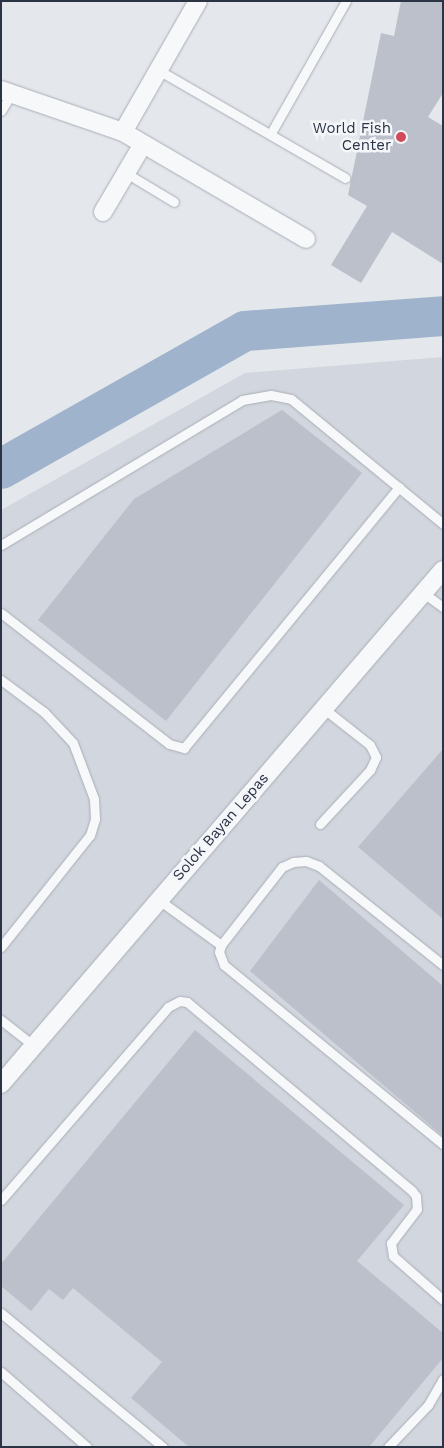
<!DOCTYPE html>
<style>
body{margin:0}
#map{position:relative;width:444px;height:1448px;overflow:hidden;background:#e4e7ec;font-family:"Work Sans",sans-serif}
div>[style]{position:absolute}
.built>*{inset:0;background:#d2d6de}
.river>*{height:40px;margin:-20px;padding:0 20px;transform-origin:20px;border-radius:20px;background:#9fb4cc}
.building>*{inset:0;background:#bbc0ca}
.roads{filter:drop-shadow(0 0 1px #a9aeb7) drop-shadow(0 0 1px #a9aeb7)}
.service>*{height:9px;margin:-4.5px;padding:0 4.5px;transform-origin:4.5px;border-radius:4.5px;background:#f7f8fa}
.minor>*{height:18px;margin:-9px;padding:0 9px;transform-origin:9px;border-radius:9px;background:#f7f8fa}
.dots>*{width:14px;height:14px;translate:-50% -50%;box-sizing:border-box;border:2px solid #f4f6f9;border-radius:50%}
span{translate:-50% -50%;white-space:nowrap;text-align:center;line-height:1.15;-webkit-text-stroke:5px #f4f6f9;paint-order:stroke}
.poi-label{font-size:15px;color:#2b3445}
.right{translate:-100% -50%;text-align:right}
.street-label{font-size:15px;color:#2b3445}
.frame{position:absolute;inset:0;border:2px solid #2b3445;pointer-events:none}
</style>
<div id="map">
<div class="built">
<i style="clip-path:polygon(443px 357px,443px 1447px,1px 1447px,1px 510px,245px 373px)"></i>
</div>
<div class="river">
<i style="left:1px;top:469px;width:280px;rotate:-29.5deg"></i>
<i style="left:245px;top:331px;width:199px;rotate:-4.3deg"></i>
</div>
<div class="building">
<i style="clip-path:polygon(401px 1px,443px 1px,443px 93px,428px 117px,443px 126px,443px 264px,392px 232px,361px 283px,331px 265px,367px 206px,348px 195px,381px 33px,394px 36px)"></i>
<i style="clip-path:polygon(282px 410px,362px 473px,166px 721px,38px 620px,134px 499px)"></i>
<i style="clip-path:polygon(443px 749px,443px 919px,358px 847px)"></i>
<i style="clip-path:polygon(319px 880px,443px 986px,443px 1136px,250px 971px)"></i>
<i style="clip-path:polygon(195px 1030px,404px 1205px,357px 1261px,443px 1333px,443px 1358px,369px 1447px,189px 1447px,131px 1398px,162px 1362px,73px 1288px,63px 1300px,49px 1289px,31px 1311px,1px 1286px,1px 1264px)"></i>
</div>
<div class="roads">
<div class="service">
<i style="left:160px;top:71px;width:214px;rotate:30deg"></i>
<i style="left:1px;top:111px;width:17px;rotate:-59deg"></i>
<i style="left:271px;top:133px;width:152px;rotate:-60.4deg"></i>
<i style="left:126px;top:173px;width:56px;rotate:31.1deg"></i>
<i style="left:1px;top:545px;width:281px;rotate:-31deg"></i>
<i style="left:242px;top:400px;width:29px;rotate:-10deg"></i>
<i style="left:271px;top:395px;width:20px;rotate:11deg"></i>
<i style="left:291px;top:399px;width:197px;rotate:39.4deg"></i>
<i style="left:422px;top:592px;width:26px;rotate:36deg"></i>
<i style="left:1px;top:613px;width:213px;rotate:37.9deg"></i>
<i style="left:169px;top:744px;width:16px;rotate:15deg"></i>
<i style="left:184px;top:748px;width:338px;rotate:-50.5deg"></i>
<i style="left:1px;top:680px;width:54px;rotate:36.7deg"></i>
<i style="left:44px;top:712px;width:42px;rotate:46.9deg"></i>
<i style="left:73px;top:743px;width:60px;rotate:69.4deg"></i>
<i style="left:94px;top:799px;width:20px;rotate:87deg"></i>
<i style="left:95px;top:819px;width:17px;rotate:107deg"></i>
<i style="left:90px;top:835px;width:143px;rotate:128.5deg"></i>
<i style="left:320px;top:824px;width:74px;rotate:-47.2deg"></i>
<i style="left:370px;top:770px;width:14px;rotate:-65deg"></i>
<i style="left:376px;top:757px;width:13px;rotate:-117deg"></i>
<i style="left:370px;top:745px;width:60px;rotate:-141.8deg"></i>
<i style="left:159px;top:900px;width:77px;rotate:36deg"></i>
<i style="left:221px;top:945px;width:99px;rotate:-52deg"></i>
<i style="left:282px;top:867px;width:12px;rotate:-24deg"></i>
<i style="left:293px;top:862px;width:13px;rotate:-4deg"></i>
<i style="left:306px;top:861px;width:14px;rotate:21deg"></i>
<i style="left:319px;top:866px;width:159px;rotate:38.6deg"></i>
<i style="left:221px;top:945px;width:7px;rotate:106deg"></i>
<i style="left:219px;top:952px;width:14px;rotate:69deg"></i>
<i style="left:224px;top:965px;width:283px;rotate:39.3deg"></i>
<i style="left:1px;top:1020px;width:42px;rotate:38.2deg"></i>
<i style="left:1px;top:1200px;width:255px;rotate:-49.1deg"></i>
<i style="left:168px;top:1007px;width:13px;rotate:-27deg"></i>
<i style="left:180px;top:1001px;width:7px;rotate:8deg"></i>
<i style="left:187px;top:1002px;width:294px;rotate:40deg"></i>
<i style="left:412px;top:1191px;width:6px;rotate:51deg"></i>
<i style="left:416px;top:1196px;width:13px;rotate:86deg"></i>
<i style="left:417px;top:1209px;width:43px;rotate:127.4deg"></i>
<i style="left:391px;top:1243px;width:13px;rotate:81deg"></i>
<i style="left:393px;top:1256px;width:67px;rotate:41.3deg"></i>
<i style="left:1px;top:1313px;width:210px;rotate:39.6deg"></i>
<i style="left:1px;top:1372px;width:114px;rotate:41.1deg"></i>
<i style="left:388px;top:1447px;width:58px;rotate:-46.4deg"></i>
<i style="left:428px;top:1405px;width:30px;rotate:-60deg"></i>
</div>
<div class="minor">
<i style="left:1px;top:90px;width:129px;rotate:19deg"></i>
<i style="left:123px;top:132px;width:212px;rotate:30.3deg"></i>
<i style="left:123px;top:132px;width:151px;rotate:-60.2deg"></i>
<i style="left:103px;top:212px;width:79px;rotate:-59.5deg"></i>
<i style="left:1px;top:1084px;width:678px;rotate:-49.31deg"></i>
</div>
</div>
<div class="dots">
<i style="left:401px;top:137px;background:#d1495b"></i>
</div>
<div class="poi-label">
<span class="right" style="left:391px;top:137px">World Fish<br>Center</span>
</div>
<div class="street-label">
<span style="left:221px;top:827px;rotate:-49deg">Solok Bayan Lepas</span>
</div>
<div class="frame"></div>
</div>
